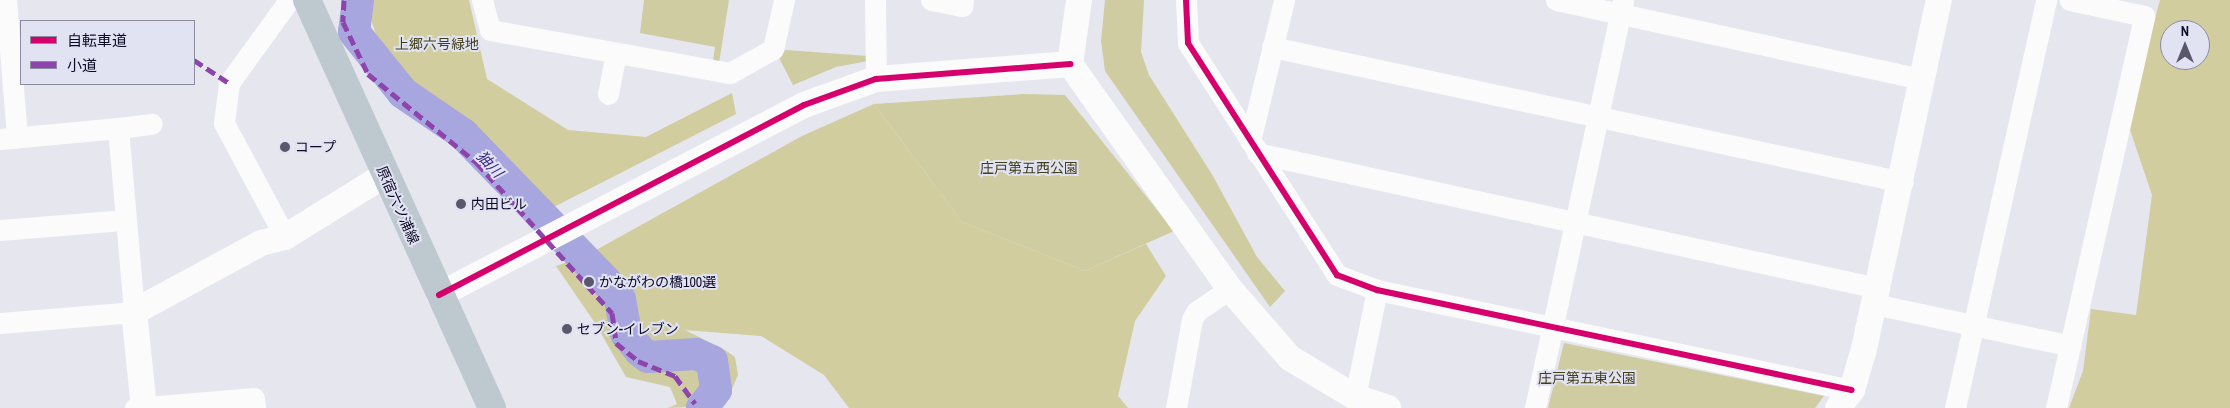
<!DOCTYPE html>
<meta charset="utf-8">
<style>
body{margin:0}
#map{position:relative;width:2230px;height:408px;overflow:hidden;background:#e5e6ee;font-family:"Archivo Narrow","Noto Sans JP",sans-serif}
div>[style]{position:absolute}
.green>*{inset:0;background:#d0cca2}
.forest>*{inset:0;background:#d1cd9e}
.river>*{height:32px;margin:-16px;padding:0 16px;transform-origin:16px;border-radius:16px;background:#a7a6de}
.minor>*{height:21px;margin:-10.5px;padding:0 10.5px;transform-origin:10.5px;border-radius:10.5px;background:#fbfbfc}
.tertiary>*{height:26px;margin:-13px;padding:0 13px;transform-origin:13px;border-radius:13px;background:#fbfbfc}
.primary>*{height:28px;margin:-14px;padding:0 14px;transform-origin:14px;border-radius:14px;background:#bec8cf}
.quiet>*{height:5px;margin-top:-2.5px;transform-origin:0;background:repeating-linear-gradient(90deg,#8e44ad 0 10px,transparent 0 15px)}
.cycleway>*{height:6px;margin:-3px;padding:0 3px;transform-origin:3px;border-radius:3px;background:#d6006c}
.dots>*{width:14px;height:14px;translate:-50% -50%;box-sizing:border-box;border:2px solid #e1e2f2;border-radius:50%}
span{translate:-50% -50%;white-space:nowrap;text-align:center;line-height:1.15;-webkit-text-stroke:4px #e1e2f2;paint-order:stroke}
.park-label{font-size:14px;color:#433f18}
.poi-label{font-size:14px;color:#0d0a26}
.left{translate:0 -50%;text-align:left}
.street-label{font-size:14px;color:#0d0a26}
.water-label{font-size:15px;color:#362680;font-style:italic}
.legend{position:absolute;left:20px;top:20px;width:175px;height:65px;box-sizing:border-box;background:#e1e2f2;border:1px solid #8c8ca0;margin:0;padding:6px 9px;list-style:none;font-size:15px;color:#0d0a26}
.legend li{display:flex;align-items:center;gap:10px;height:25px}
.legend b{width:25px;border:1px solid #8c8ca0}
.north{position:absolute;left:2160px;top:20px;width:50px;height:50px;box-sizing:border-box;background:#e1e2f2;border:1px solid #8c8ca0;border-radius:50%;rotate:0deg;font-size:14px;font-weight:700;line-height:20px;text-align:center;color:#0d0a26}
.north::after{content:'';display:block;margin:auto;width:18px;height:22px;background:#59576c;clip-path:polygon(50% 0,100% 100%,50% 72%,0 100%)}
</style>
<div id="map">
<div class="green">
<i style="clip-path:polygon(644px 0,729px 0,719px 63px,713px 61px,715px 47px,640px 33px)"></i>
<i style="clip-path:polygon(1105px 0,1144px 0,1141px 52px,1149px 75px,1213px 176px,1257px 257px,1285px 291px,1270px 307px,1105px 71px,1101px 41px)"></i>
<i style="clip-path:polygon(786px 50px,868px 56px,868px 61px,836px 67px,793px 85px,778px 56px)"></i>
<i style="clip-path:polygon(1024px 94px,1065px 95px,1174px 231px,1085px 271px,962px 222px,874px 104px)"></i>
<i style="clip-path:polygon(595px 323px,683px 329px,725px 350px,735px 357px,738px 375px,725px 405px,668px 408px,677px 404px,670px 387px,626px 377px)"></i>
<i style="clip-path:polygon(1564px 343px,1824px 396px,1815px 408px,1548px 408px)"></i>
</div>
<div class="forest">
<i style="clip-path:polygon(371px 0,469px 0,487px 79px,568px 130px,646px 137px,732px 93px,736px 114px,546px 211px,485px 140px,403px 73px,378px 40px,367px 8px)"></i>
<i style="clip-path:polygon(evenodd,2160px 0,2230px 0,2230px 408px,2069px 408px,2083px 371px,2091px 309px,2136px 315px,2152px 195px,2127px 121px,2160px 0,2170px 30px,2200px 30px,2200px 60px,2170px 60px,2170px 30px)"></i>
<i style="clip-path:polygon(874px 104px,962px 222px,1085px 271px,1146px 244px,1166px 276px,1135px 321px,1118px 396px,1128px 408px,849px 408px,824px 375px,761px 336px,595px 323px,556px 266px,587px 255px,802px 136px)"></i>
</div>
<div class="river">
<i style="left:358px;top:0;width:32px;rotate:97deg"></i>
<i style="left:354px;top:32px;width:78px;rotate:51.2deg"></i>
<i style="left:403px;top:93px;width:73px;rotate:34.3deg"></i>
<i style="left:463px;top:134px;width:216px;rotate:45.9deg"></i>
<i style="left:613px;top:289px;width:12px;rotate:55deg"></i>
<i style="left:620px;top:299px;width:35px;rotate:80deg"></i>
<i style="left:626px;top:333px;width:23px;rotate:52deg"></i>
<i style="left:640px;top:351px;width:10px;rotate:37deg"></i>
<i style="left:648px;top:357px;width:48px;rotate:-3.6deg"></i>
<i style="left:696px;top:354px;width:17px;rotate:24deg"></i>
<i style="left:712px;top:361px;width:29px;rotate:82deg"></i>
<i style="left:716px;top:390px;width:23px;rotate:128deg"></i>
</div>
<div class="minor">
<i style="left:6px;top:0;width:138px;rotate:85.4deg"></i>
<i style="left:482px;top:0;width:31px;rotate:75deg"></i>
<i style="left:490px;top:30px;width:244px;rotate:10.2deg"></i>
<i style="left:730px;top:73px;width:49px;rotate:-29.2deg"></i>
<i style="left:773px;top:49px;width:50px;rotate:-77.3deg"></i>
<i style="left:875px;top:0;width:79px;rotate:89.3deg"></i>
<i style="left:931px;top:0;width:32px;rotate:11deg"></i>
<i style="left:962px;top:6px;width:6px;rotate:-81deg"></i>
<i style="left:1186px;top:0;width:43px;rotate:87.3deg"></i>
<i style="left:1188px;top:43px;width:276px;rotate:57.3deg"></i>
<i style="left:1337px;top:275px;width:43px;rotate:20.6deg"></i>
<i style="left:1377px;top:290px;width:485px;rotate:11.9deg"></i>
<i style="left:1556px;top:0;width:373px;rotate:12.2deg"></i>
<i style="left:1272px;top:47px;width:645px;rotate:12.08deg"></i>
<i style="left:608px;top:94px;width:42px;rotate:-79deg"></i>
<i style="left:118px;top:128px;width:34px;rotate:-7deg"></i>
<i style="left:0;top:139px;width:119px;rotate:-5.3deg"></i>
<i style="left:118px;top:128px;width:185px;rotate:85deg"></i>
<i style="left:134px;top:312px;width:134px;rotate:175.3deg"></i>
<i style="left:1250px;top:141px;width:145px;rotate:-76.4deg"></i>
<i style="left:1257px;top:153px;width:635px;rotate:12.28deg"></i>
<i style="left:0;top:230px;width:123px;rotate:-4.6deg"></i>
<i style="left:285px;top:237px;width:129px;rotate:-118.2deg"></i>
<i style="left:224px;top:123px;width:40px;rotate:-82.9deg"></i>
<i style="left:229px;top:83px;width:102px;rotate:-54.1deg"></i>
<i style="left:1874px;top:304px;width:201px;rotate:12deg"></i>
<i style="left:1355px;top:397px;width:109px;rotate:-78.4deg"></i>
<i style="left:135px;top:408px;width:119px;rotate:-4.8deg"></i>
<i style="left:254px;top:398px;width:10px;rotate:84deg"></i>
<i style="left:1176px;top:408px;width:90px;rotate:-79.8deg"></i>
<i style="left:1192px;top:319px;width:9px;rotate:-58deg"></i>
<i style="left:1197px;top:311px;width:40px;rotate:-34deg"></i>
<i style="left:1535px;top:408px;width:417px;rotate:-77.8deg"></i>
<i style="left:1955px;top:408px;width:418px;rotate:-77.4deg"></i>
<i style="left:2056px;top:408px;width:402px;rotate:-77.3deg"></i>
<i style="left:2144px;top:16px;width:76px;rotate:-167.8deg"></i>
</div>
<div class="tertiary">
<i style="left:1079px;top:0;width:65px;rotate:98deg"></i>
<i style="left:1070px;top:64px;width:276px;rotate:54.6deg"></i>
<i style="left:1230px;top:289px;width:91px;rotate:49deg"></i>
<i style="left:1290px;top:358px;width:76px;rotate:31deg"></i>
<i style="left:1355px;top:397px;width:35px;rotate:18deg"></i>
<i style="left:439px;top:295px;width:411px;rotate:-27.5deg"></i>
<i style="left:804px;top:105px;width:77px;rotate:-19.9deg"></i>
<i style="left:876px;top:79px;width:195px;rotate:-4.4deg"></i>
<i style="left:144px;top:408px;width:97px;rotate:-95.9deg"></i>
<i style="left:134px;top:312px;width:145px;rotate:-28.5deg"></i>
<i style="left:261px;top:243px;width:25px;rotate:-14deg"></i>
<i style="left:285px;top:237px;width:118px;rotate:-31.8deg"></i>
<i style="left:1838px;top:408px;width:23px;rotate:-52deg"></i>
<i style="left:1852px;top:390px;width:43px;rotate:-73.7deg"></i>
<i style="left:1864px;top:349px;width:357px;rotate:-77.9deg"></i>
</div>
<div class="primary">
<i style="left:307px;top:0;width:448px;rotate:65.6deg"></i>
</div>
<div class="quiet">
<i style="left:344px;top:0;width:22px;rotate:93deg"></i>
<i style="left:343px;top:22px;width:58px;rotate:64.3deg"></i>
<i style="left:368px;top:74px;width:141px;rotate:39.2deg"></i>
<i style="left:477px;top:163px;width:202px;rotate:48deg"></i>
<i style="left:612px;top:313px;width:30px;rotate:82deg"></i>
<i style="left:616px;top:343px;width:28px;rotate:39deg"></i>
<i style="left:638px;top:361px;width:40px;rotate:22deg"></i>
<i style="left:675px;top:376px;width:34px;rotate:54deg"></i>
<i style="left:194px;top:60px;width:42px;rotate:33.3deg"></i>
</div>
<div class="cycleway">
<i style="left:1186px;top:0;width:43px;rotate:87.3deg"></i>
<i style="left:1188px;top:43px;width:276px;rotate:57.3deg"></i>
<i style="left:1337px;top:275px;width:43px;rotate:20.6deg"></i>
<i style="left:1377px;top:290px;width:485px;rotate:11.9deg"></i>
<i style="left:439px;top:295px;width:411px;rotate:-27.5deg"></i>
<i style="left:804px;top:105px;width:77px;rotate:-19.9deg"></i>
<i style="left:876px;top:79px;width:195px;rotate:-4.4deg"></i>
</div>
<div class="dots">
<i style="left:285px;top:147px;background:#59576c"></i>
<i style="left:461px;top:204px;background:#59576c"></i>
<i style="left:589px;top:282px;background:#59576c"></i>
<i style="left:567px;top:329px;background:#59576c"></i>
</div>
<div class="park-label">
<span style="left:437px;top:44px">上郷六号緑地</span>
<span style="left:1029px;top:168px">庄戸第五西公園</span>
<span style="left:1587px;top:378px">庄戸第五東公園</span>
</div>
<div class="poi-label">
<span class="left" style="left:295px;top:147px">コープ</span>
<span class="left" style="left:471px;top:204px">内田ビル</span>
<span class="left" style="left:599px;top:282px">かながわの橋100選</span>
<span class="left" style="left:577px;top:329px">セブン-イレブン</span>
</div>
<div class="street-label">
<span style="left:398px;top:205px;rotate:66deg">原宿六ツ浦線</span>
</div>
<div class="water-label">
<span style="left:490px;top:164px;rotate:47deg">㹨川</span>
</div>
<ul class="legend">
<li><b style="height:6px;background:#d6006c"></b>自転車道</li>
<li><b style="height:6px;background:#8e44ad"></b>小道</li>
</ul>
<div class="north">N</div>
</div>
